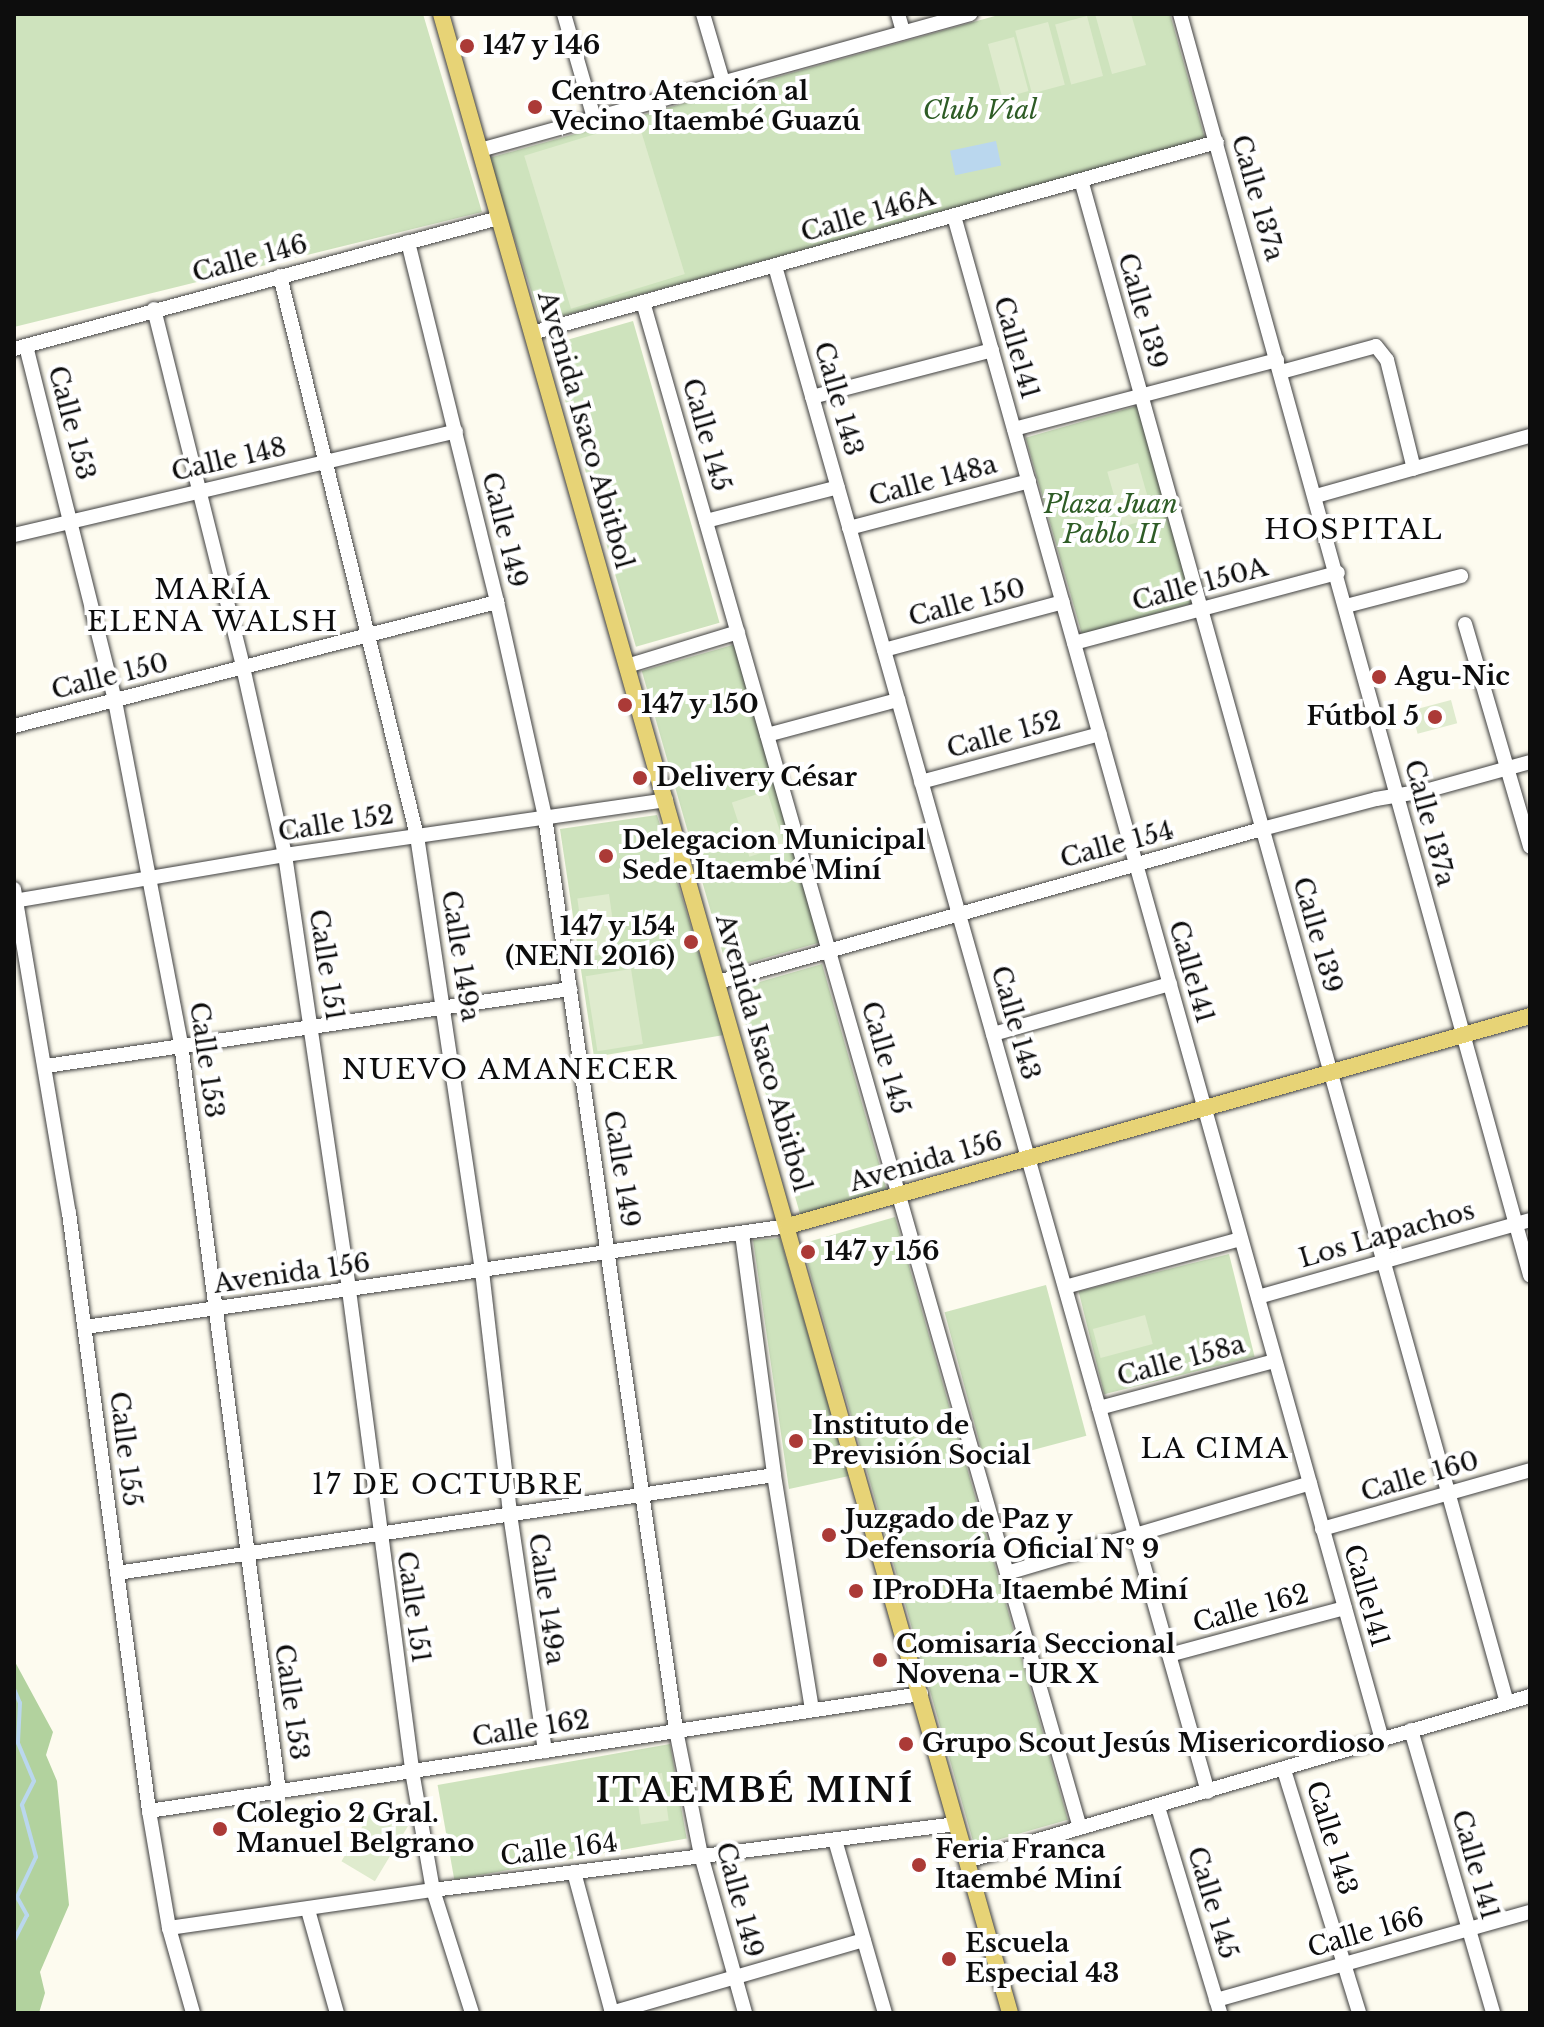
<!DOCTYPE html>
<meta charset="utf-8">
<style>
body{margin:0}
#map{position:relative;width:1544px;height:2027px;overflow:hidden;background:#fdfbef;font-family:"Libre Baskerville",serif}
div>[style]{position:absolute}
.green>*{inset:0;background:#cee3bd;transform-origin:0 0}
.forest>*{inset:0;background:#b2d29e}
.pitch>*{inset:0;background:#dfebce;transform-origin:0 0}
.water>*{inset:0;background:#bad7ee;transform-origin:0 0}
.stream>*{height:4px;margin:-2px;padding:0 2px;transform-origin:2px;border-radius:2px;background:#bad7ee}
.roads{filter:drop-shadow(0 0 2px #404040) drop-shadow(0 0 2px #404040)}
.minor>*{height:14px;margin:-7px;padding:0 7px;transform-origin:7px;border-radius:7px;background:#fff}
.major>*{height:16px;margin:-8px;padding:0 8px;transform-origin:8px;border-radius:8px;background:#e7d376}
.dots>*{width:22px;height:22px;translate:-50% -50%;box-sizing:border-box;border:4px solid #fff;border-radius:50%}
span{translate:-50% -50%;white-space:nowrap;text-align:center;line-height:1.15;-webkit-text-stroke:8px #fff;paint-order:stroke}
.poi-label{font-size:26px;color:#0d0d0d;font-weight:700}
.left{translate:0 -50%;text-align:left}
.right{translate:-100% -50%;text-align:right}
.park-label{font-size:26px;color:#2e5c26;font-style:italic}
.street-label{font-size:26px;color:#0d0d0d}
.neighbourhood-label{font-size:28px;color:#0d0d0d;letter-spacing:2px}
.district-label{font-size:34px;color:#0d0d0d;font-weight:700;letter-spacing:2px}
.frame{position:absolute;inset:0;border:16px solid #0d0d0d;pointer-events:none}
</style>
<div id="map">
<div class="green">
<i style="clip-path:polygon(14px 14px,423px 14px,482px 212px,14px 327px)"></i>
<i style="clip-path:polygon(1002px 14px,1170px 14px,1205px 139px,541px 322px,489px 158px)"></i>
<i style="left:633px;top:321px;width:314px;height:87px;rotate:74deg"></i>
<i style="left:1140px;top:405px;width:205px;height:119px;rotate:74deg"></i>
<i style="left:736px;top:644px;width:310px;height:98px;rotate:74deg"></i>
<i style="clip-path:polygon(657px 815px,724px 1035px,594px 1057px,560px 829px)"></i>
<i style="left:822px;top:964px;width:235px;height:90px;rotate:74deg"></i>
<i style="left:895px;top:1217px;width:627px;height:97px;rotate:74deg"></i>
<i style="clip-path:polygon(780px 1238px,849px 1476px,789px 1489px,753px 1240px)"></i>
<i style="left:1229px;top:1254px;width:106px;height:155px;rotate:76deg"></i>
<i style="left:1046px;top:1285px;width:156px;height:105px;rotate:75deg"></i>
<i style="left:670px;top:1744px;width:96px;height:236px;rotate:80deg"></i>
</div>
<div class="forest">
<i style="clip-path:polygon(14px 1660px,53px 1732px,46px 1755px,57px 1781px,69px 1905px,40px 1972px,45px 1993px,39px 2013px,14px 2013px)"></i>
</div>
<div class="pitch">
<i style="clip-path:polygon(1095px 14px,1131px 14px,1146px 65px,1112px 74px)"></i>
<i style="left:1087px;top:16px;width:62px;height:33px;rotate:75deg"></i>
<i style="left:1048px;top:22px;width:65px;height:34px;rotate:75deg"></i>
<i style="left:1014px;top:37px;width:56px;height:27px;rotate:75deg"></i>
<i style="left:638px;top:121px;width:160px;height:119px;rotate:73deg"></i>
<i style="left:1138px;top:463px;width:57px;height:32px;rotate:74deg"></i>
<i style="left:1451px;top:700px;width:24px;height:41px;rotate:75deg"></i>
<i style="left:767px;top:791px;width:57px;height:37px;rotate:72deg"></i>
<i style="left:609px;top:894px;width:59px;height:32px;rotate:82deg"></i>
<i style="left:631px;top:969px;width:76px;height:46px;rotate:81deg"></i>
<i style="left:1145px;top:1315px;width:30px;height:54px;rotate:75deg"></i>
<i style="left:662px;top:1773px;width:48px;height:28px;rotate:82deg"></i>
<i style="left:377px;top:1802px;width:39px;height:69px;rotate:31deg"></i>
</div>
<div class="water">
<i style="left:996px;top:141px;width:25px;height:47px;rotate:78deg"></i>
</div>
<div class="stream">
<i style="left:14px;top:1689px;width:15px;rotate:67deg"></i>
<i style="left:20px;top:1703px;width:40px;rotate:92.9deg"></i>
<i style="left:18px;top:1743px;width:41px;rotate:67.2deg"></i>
<i style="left:34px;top:1781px;width:27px;rotate:117deg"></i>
<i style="left:22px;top:1805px;width:54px;rotate:74.9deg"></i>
<i style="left:36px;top:1857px;width:44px;rotate:115.4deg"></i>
<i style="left:17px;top:1897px;width:21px;rotate:61deg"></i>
<i style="left:27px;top:1915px;width:29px;rotate:117deg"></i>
</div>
<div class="roads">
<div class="minor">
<i style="left:564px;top:14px;width:108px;rotate:73.9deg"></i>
<i style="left:703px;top:14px;width:71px;rotate:73.6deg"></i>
<i style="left:898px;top:14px;width:19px;rotate:74deg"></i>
<i style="left:1180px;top:14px;width:1309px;rotate:74.49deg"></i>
<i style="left:480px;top:150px;width:509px;rotate:-15.51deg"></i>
<i style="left:1081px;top:180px;width:1581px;rotate:74.37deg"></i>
<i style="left:954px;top:216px;width:1583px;rotate:74.31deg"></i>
<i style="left:408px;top:242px;width:371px;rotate:76.1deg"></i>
<i style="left:497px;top:602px;width:220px;rotate:77.4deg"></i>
<i style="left:545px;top:817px;width:922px;rotate:81.83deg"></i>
<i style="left:676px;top:1730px;width:127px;rotate:78.7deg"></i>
<i style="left:701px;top:1855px;width:164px;rotate:74.4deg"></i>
<i style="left:775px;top:266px;width:1586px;rotate:74.16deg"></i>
<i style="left:280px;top:276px;width:577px;rotate:76.25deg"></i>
<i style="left:417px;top:836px;width:440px;rotate:81.5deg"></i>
<i style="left:482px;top:1271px;width:245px;rotate:83.4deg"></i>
<i style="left:510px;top:1514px;width:240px;rotate:81.6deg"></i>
<i style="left:643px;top:302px;width:1587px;rotate:74.02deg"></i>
<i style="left:154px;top:309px;width:369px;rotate:76deg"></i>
<i style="left:243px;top:667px;width:193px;rotate:77.4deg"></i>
<i style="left:285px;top:855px;width:440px;rotate:81.6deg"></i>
<i style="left:349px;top:1290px;width:485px;rotate:82.5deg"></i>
<i style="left:412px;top:1771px;width:121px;rotate:80deg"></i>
<i style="left:433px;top:1890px;width:129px;rotate:72.4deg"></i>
<i style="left:532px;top:333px;width:711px;rotate:-15.58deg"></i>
<i style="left:26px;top:346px;width:366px;rotate:75.9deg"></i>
<i style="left:115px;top:701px;width:349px;rotate:79.1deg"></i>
<i style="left:181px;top:1044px;width:753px;rotate:82.53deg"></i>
<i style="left:14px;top:349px;width:502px;rotate:-15.12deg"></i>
<i style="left:1281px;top:372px;width:98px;rotate:-15.3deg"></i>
<i style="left:1376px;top:346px;width:18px;rotate:52deg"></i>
<i style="left:1387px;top:360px;width:112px;rotate:76.1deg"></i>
<i style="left:812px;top:397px;width:186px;rotate:-14.6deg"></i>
<i style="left:1014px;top:429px;width:272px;rotate:-14.7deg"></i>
<i style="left:1316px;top:496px;width:222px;rotate:-15.7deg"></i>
<i style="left:706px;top:521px;width:136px;rotate:-14.4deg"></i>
<i style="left:849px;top:528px;width:186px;rotate:-14.6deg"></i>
<i style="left:14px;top:535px;width:454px;rotate:-13.2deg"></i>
<i style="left:1346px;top:606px;width:119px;rotate:-14.6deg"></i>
<i style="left:1465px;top:624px;width:232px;rotate:73.7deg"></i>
<i style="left:1074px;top:643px;width:273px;rotate:-14.9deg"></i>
<i style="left:884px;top:650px;width:185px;rotate:-15deg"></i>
<i style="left:627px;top:666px;width:116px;rotate:-17deg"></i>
<i style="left:14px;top:726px;width:499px;rotate:-14.4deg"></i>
<i style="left:767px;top:735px;width:136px;rotate:-15deg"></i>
<i style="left:921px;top:782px;width:185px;rotate:-15deg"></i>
<i style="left:14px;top:889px;width:329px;rotate:80.4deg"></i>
<i style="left:69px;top:1213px;width:603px;rotate:82.38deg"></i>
<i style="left:149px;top:1811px;width:119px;rotate:80.3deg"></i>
<i style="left:169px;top:1928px;width:88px;rotate:74.2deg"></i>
<i style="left:14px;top:901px;width:275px;rotate:-9.6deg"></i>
<i style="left:285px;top:855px;width:385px;rotate:-8.2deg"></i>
<i style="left:718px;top:982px;width:565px;rotate:-15.71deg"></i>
<i style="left:1262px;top:829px;width:118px;rotate:-14.7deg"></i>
<i style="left:1376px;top:799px;width:54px;rotate:-9.6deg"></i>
<i style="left:1429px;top:790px;width:105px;rotate:-15.5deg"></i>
<i style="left:993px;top:1034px;width:184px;rotate:-15.8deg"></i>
<i style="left:46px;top:1066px;width:530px;rotate:-8.36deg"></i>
<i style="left:742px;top:1234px;width:243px;rotate:82.4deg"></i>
<i style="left:774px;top:1475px;width:238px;rotate:80.8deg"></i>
<i style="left:1065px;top:1287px;width:182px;rotate:-15.3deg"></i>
<i style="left:1258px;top:1297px;width:283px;rotate:-15.8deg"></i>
<i style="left:85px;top:1327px;width:710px;rotate:-8.18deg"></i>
<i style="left:1099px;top:1408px;width:182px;rotate:-15deg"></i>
<i style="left:1322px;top:1529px;width:216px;rotate:-15.8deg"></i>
<i style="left:117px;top:1573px;width:664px;rotate:-8.48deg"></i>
<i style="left:1007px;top:1573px;width:316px;rotate:-16.5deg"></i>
<i style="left:1169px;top:1655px;width:182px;rotate:-15deg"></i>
<i style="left:1411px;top:1730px;width:295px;rotate:73.8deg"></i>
<i style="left:1284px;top:1770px;width:254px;rotate:72.8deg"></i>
<i style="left:1158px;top:1807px;width:215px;rotate:73.2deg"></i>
<i style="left:149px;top:1811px;width:781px;rotate:-8.62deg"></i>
<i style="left:835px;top:1840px;width:180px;rotate:73.9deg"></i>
<i style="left:967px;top:1861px;width:587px;rotate:-16.33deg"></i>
<i style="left:574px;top:1872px;width:146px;rotate:74.9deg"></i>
<i style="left:308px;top:1910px;width:107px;rotate:74.3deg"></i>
<i style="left:169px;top:1928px;width:267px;rotate:-8.2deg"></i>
<i style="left:433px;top:1890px;width:527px;rotate:-7.19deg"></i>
<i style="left:1216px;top:2000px;width:326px;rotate:-15.7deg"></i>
<i style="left:611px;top:2013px;width:263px;rotate:-16.1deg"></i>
</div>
<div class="major">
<i style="left:441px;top:14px;width:2078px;rotate:74.11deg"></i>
<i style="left:788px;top:1226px;width:771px;rotate:-15.8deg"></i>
</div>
</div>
<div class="dots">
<i style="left:467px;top:46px;background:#ab3a37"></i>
<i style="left:535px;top:107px;background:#ab3a37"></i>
<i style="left:1379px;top:677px;background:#ab3a37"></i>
<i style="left:625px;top:705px;background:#ab3a37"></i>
<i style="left:1435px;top:717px;background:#ab3a37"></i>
<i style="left:640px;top:778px;background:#ab3a37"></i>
<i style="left:606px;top:856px;background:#ab3a37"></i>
<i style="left:691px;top:942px;background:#ab3a37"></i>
<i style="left:808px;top:1252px;background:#ab3a37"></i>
<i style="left:796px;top:1441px;background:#ab3a37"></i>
<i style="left:829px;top:1535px;background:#ab3a37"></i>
<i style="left:856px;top:1591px;background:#ab3a37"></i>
<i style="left:880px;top:1660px;background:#ab3a37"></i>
<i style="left:906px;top:1744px;background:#ab3a37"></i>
<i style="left:220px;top:1829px;background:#ab3a37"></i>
<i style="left:919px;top:1865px;background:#ab3a37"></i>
<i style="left:949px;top:1959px;background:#ab3a37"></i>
</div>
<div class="poi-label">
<span class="left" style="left:483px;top:46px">147 y 146</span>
<span class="left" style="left:551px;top:107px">Centro Atención al<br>Vecino Itaembé Guazú</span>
<span class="left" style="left:1395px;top:677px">Agu-Nic</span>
<span class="left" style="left:641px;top:705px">147 y 150</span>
<span class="right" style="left:1419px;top:717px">Fútbol 5</span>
<span class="left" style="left:656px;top:778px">Delivery César</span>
<span class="left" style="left:622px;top:856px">Delegacion Municipal<br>Sede Itaembé Miní</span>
<span class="right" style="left:675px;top:942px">147 y 154<br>(NENI 2016)</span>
<span class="left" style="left:824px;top:1252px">147 y 156</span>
<span class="left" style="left:812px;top:1441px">Instituto de<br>Previsión Social</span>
<span class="left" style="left:845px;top:1535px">Juzgado de Paz y<br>Defensoría Oficial Nº 9</span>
<span class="left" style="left:872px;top:1591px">IProDHa Itaembé Miní</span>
<span class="left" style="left:896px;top:1660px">Comisaría Seccional<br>Novena - UR X</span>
<span class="left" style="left:922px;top:1744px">Grupo Scout Jesús Misericordioso</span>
<span class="left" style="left:236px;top:1829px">Colegio 2 Gral.<br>Manuel Belgrano</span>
<span class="left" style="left:935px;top:1865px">Feria Franca<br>Itaembé Miní</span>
<span class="left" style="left:965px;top:1959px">Escuela<br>Especial 43</span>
</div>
<div class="park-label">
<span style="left:980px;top:111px">Club Vial</span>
<span style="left:1111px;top:520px">Plaza Juan<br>Pablo II</span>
</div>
<div class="street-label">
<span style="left:1257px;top:198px;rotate:74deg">Calle 137a</span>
<span style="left:868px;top:215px;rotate:-16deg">Calle 146A</span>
<span style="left:250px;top:259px;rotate:-15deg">Calle 146</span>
<span style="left:1142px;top:311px;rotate:74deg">Calle 139</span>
<span style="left:1016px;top:348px;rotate:74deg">Calle141</span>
<span style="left:838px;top:399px;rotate:74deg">Calle 143</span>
<span style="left:71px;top:423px;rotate:75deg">Calle 153</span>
<span style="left:585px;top:430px;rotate:74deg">Avenida Isaco Abitbol</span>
<span style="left:706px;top:435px;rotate:74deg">Calle 145</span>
<span style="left:229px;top:460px;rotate:-13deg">Calle 148</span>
<span style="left:933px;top:481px;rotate:-15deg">Calle 148a</span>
<span style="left:504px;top:530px;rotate:76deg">Calle 149</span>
<span style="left:1200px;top:585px;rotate:-15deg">Calle 150A</span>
<span style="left:967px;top:603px;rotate:-15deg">Calle 150</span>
<span style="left:110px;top:677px;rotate:-14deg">Calle 150</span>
<span style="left:1004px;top:735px;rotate:-15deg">Calle 152</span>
<span style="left:1429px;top:823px;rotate:75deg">Calle 137a</span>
<span style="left:336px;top:824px;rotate:-9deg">Calle 152</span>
<span style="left:1117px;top:845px;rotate:-15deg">Calle 154</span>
<span style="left:1317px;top:935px;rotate:74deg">Calle 139</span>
<span style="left:460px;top:956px;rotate:81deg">Calle 149a</span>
<span style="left:326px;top:965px;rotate:81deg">Calle 151</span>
<span style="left:1191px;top:972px;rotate:74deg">Calle141</span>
<span style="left:1015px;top:1023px;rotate:74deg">Calle 143</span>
<span style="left:763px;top:1053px;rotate:74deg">Avenida Isaco Abitbol</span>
<span style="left:885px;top:1058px;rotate:74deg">Calle 145</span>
<span style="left:206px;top:1060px;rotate:82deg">Calle 153</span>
<span style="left:926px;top:1162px;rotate:-16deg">Avenida 156</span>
<span style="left:621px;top:1169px;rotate:81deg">Calle 149</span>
<span style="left:1387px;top:1235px;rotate:-16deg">Los Lapachos</span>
<span style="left:292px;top:1274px;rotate:-8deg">Avenida 156</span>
<span style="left:1181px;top:1361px;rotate:-15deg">Calle 158a</span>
<span style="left:125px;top:1449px;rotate:83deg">Calle 155</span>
<span style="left:1420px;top:1477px;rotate:-16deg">Calle 160</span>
<span style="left:1366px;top:1596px;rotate:74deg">Calle141</span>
<span style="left:546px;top:1599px;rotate:82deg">Calle 149a</span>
<span style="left:413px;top:1607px;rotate:82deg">Calle 151</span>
<span style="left:1251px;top:1609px;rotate:-15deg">Calle 162</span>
<span style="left:291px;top:1702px;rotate:82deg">Calle 153</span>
<span style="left:531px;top:1729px;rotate:-9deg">Calle 162</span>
<span style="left:1331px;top:1838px;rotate:73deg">Calle 143</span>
<span style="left:559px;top:1850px;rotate:-7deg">Calle 164</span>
<span style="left:1475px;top:1865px;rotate:74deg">Calle 141</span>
<span style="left:739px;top:1900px;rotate:75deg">Calle 149</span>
<span style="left:1212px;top:1903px;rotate:73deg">Calle 145</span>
<span style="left:1366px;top:1933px;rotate:-16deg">Calle 166</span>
</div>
<div class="neighbourhood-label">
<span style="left:1354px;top:530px">HOSPITAL</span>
<span style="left:213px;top:606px">MARÍA<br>ELENA WALSH</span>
<span style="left:510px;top:1070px">NUEVO AMANECER</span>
<span style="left:1215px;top:1449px">LA CIMA</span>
<span style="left:448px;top:1485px">17 DE OCTUBRE</span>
</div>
<div class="district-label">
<span style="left:755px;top:1791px">ITAEMBÉ MINÍ</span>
</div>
<div class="frame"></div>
</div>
